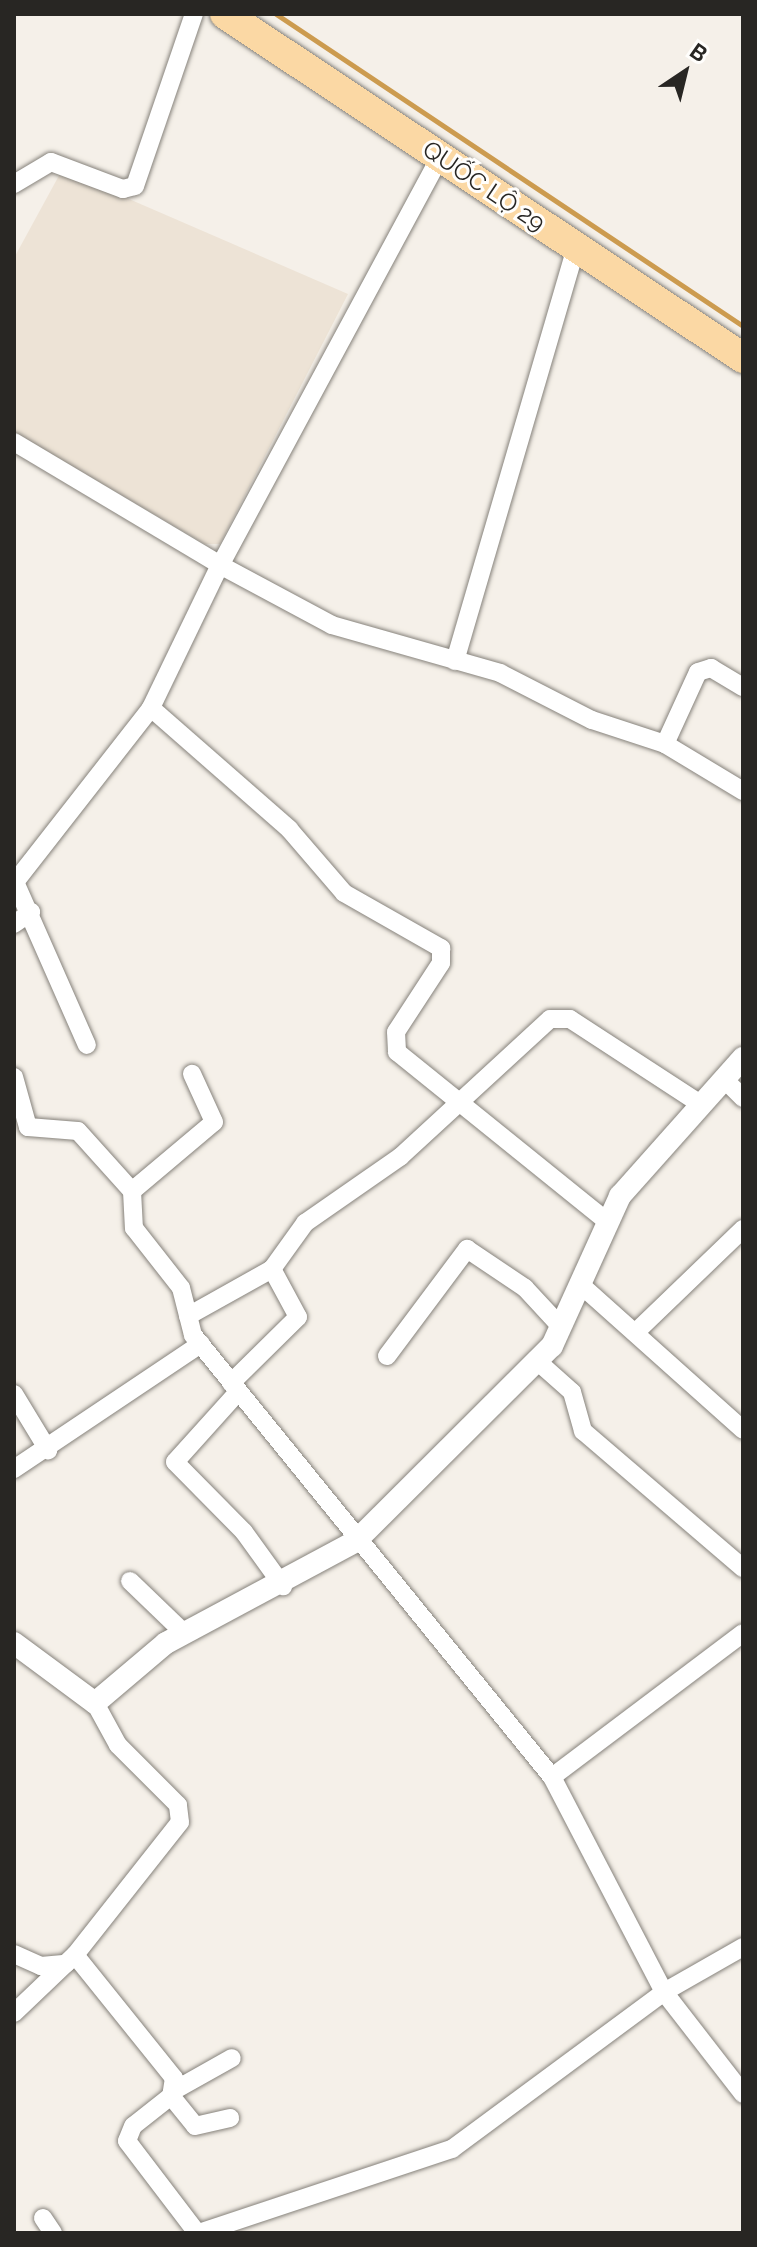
<!DOCTYPE html>
<meta charset="utf-8">
<style>
body{margin:0}
#map{position:relative;width:757px;height:2247px;overflow:hidden;background:#f5f0e9;font-family:Raleway,sans-serif}
div>[style]{position:absolute}
.built>*{inset:0;background:#ede3d6}
.stream>*{height:5px;margin:-2.5px;padding:0 2.5px;transform-origin:2.5px;border-radius:2.5px;background:#cc9b4f}
.roads{filter:drop-shadow(0 0 2px #86827b) drop-shadow(0 0 2px #86827b)}
.minor>*{height:18px;margin:-9px;padding:0 9px;transform-origin:9px;border-radius:9px;background:#fff}
.tertiary>*{height:22px;margin:-11px;padding:0 11px;transform-origin:11px;border-radius:11px;background:#fff}
.trunk>*{height:30px;margin:-15px;padding:0 15px;transform-origin:15px;border-radius:15px;background:#fbd8a4}
span{translate:-50% -50%;white-space:nowrap;text-align:center;line-height:1.15;-webkit-text-stroke:6px #fffefc;paint-order:stroke}
.street-label{font-size:24px;color:#282623}
.frame{position:absolute;inset:0;border:16px solid #282623;pointer-events:none}
.north{position:absolute;left:645px;top:32px;width:80px;height:80px;-webkit-text-stroke:6px #fffefc;paint-order:stroke;rotate:35deg;font-size:22px;font-weight:700;line-height:32px;text-align:center;color:#282623}
.north::after{content:'';display:block;margin:auto;width:28px;height:36px;background:#282623;clip-path:polygon(50% 0,100% 100%,50% 72%,0 100%)}
</style>
<div id="map">
<div class="built">
<i style="clip-path:polygon(62px 170px,348px 294px,220px 544px,205px 544px,14px 432px,14px 258px)"></i>
</div>
<div class="stream">
<i style="left:276px;top:14px;width:562px;rotate:33.75deg"></i>
</div>
<div class="roads">
<div class="minor">
<i style="left:440px;top:157px;width:464px;rotate:118.3deg"></i>
<i style="left:220px;top:565px;width:127px;rotate:28.2deg"></i>
<i style="left:332px;top:625px;width:175px;rotate:15.9deg"></i>
<i style="left:500px;top:673px;width:103px;rotate:27.1deg"></i>
<i style="left:592px;top:720px;width:77px;rotate:18.2deg"></i>
<i style="left:665px;top:744px;width:91px;rotate:31.1deg"></i>
<i style="left:14px;top:184px;width:43px;rotate:-30.7deg"></i>
<i style="left:51px;top:162px;width:77px;rotate:20.6deg"></i>
<i style="left:123px;top:189px;width:12px;rotate:-14deg"></i>
<i style="left:135px;top:186px;width:182px;rotate:-71.1deg"></i>
<i style="left:14px;top:442px;width:240px;rotate:30.8deg"></i>
<i style="left:220px;top:565px;width:159px;rotate:115.8deg"></i>
<i style="left:151px;top:708px;width:221px;rotate:128deg"></i>
<i style="left:15px;top:882px;width:178px;rotate:66.2deg"></i>
<i style="left:455px;top:661px;width:431px;rotate:-73.7deg"></i>
<i style="left:151px;top:708px;width:184px;rotate:41.2deg"></i>
<i style="left:289px;top:829px;width:84px;rotate:49.3deg"></i>
<i style="left:344px;top:893px;width:112px;rotate:29.6deg"></i>
<i style="left:441px;top:948px;width:15px;rotate:90deg"></i>
<i style="left:441px;top:963px;width:82px;rotate:123.1deg"></i>
<i style="left:396px;top:1032px;width:20px;rotate:87deg"></i>
<i style="left:397px;top:1052px;width:271px;rotate:38.9deg"></i>
<i style="left:665px;top:744px;width:79px;rotate:-65.4deg"></i>
<i style="left:698px;top:672px;width:14px;rotate:-17deg"></i>
<i style="left:711px;top:668px;width:37px;rotate:31deg"></i>
<i style="left:14px;top:924px;width:21px;rotate:-35deg"></i>
<i style="left:14px;top:1077px;width:52px;rotate:74.4deg"></i>
<i style="left:28px;top:1127px;width:50px;rotate:4.6deg"></i>
<i style="left:78px;top:1131px;width:81px;rotate:48deg"></i>
<i style="left:132px;top:1191px;width:37px;rotate:87deg"></i>
<i style="left:134px;top:1228px;width:76px;rotate:51.9deg"></i>
<i style="left:181px;top:1288px;width:49px;rotate:75.7deg"></i>
<i style="left:193px;top:1335px;width:569px;rotate:50.92deg"></i>
<i style="left:552px;top:1777px;width:242px;rotate:62.5deg"></i>
<i style="left:664px;top:1992px;width:129px;rotate:52.2deg"></i>
<i style="left:724px;top:1079px;width:27px;rotate:45deg"></i>
<i style="left:132px;top:1191px;width:107px;rotate:-40.1deg"></i>
<i style="left:214px;top:1122px;width:53px;rotate:-114.6deg"></i>
<i style="left:581px;top:1285px;width:217px;rotate:41.8deg"></i>
<i style="left:188px;top:1316px;width:96px;rotate:-29.2deg"></i>
<i style="left:272px;top:1269px;width:57px;rotate:-54.3deg"></i>
<i style="left:305px;top:1223px;width:116px;rotate:-34.8deg"></i>
<i style="left:400px;top:1157px;width:204px;rotate:-42.6deg"></i>
<i style="left:550px;top:1019px;width:20px"></i>
<i style="left:570px;top:1019px;width:154px;rotate:33.1deg"></i>
<i style="left:638px;top:1330px;width:146px;rotate:-43.9deg"></i>
<i style="left:387px;top:1356px;width:134px;rotate:-53.2deg"></i>
<i style="left:467px;top:1249px;width:70px;rotate:33.9deg"></i>
<i style="left:525px;top:1288px;width:54px;rotate:47.2deg"></i>
<i style="left:536px;top:1360px;width:48px;rotate:41.6deg"></i>
<i style="left:572px;top:1392px;width:41px;rotate:74.2deg"></i>
<i style="left:583px;top:1431px;width:211px;rotate:40.6deg"></i>
<i style="left:231px;top:1383px;width:94px;rotate:-44.6deg"></i>
<i style="left:298px;top:1317px;width:55px;rotate:-118.4deg"></i>
<i style="left:238px;top:1392px;width:94px;rotate:132deg"></i>
<i style="left:175px;top:1462px;width:98px;rotate:45.4deg"></i>
<i style="left:244px;top:1532px;width:67px;rotate:54.2deg"></i>
<i style="left:14px;top:1394px;width:66px;rotate:58.7deg"></i>
<i style="left:14px;top:1469px;width:225px;rotate:-33.8deg"></i>
<i style="left:130px;top:1581px;width:75px;rotate:43.9deg"></i>
<i style="left:552px;top:1777px;width:239px;rotate:-37deg"></i>
<i style="left:14px;top:1954px;width:30px;rotate:24deg"></i>
<i style="left:41px;top:1966px;width:25px;rotate:-5deg"></i>
<i style="left:75px;top:1955px;width:158px;rotate:51.2deg"></i>
<i style="left:174px;top:2078px;width:18px;rotate:99deg"></i>
<i style="left:171px;top:2096px;width:48px;rotate:141.7deg"></i>
<i style="left:133px;top:2126px;width:16px;rotate:112deg"></i>
<i style="left:127px;top:2141px;width:116px;rotate:52.7deg"></i>
<i style="left:14px;top:2013px;width:84px;rotate:-43.6deg"></i>
<i style="left:75px;top:1955px;width:169px;rotate:-51.7deg"></i>
<i style="left:180px;top:1822px;width:17px;rotate:-97deg"></i>
<i style="left:178px;top:1805px;width:85px;rotate:-135deg"></i>
<i style="left:118px;top:1745px;width:48px;rotate:-118.7deg"></i>
<i style="left:175px;top:2090px;width:65px;rotate:-29.3deg"></i>
<i style="left:171px;top:2096px;width:38px;rotate:51deg"></i>
<i style="left:195px;top:2126px;width:36px;rotate:-13deg"></i>
<i style="left:43px;top:2218px;width:18px;rotate:56deg"></i>
<i style="left:199px;top:2233px;width:267px;rotate:-18.4deg"></i>
<i style="left:452px;top:2149px;width:264px;rotate:-36.5deg"></i>
<i style="left:664px;top:1992px;width:91px;rotate:-29.7deg"></i>
</div>
<div class="tertiary">
<i style="left:14px;top:1643px;width:101px;rotate:36.5deg"></i>
<i style="left:95px;top:1703px;width:93px;rotate:-40.2deg"></i>
<i style="left:166px;top:1643px;width:216px;rotate:-28.2deg"></i>
<i style="left:356px;top:1541px;width:276px;rotate:-44.9deg"></i>
<i style="left:552px;top:1346px;width:165px;rotate:-65.6deg"></i>
<i style="left:620px;top:1196px;width:185px;rotate:-48.3deg"></i>
</div>
<div class="trunk">
<i style="left:225px;top:14px;width:622px;rotate:33.59deg"></i>
</div>
</div>
<div class="street-label">
<span style="left:484px;top:186px;rotate:34deg">QUỐC LỘ 29</span>
</div>
<div class="frame"></div>
<div class="north">B</div>
</div>
